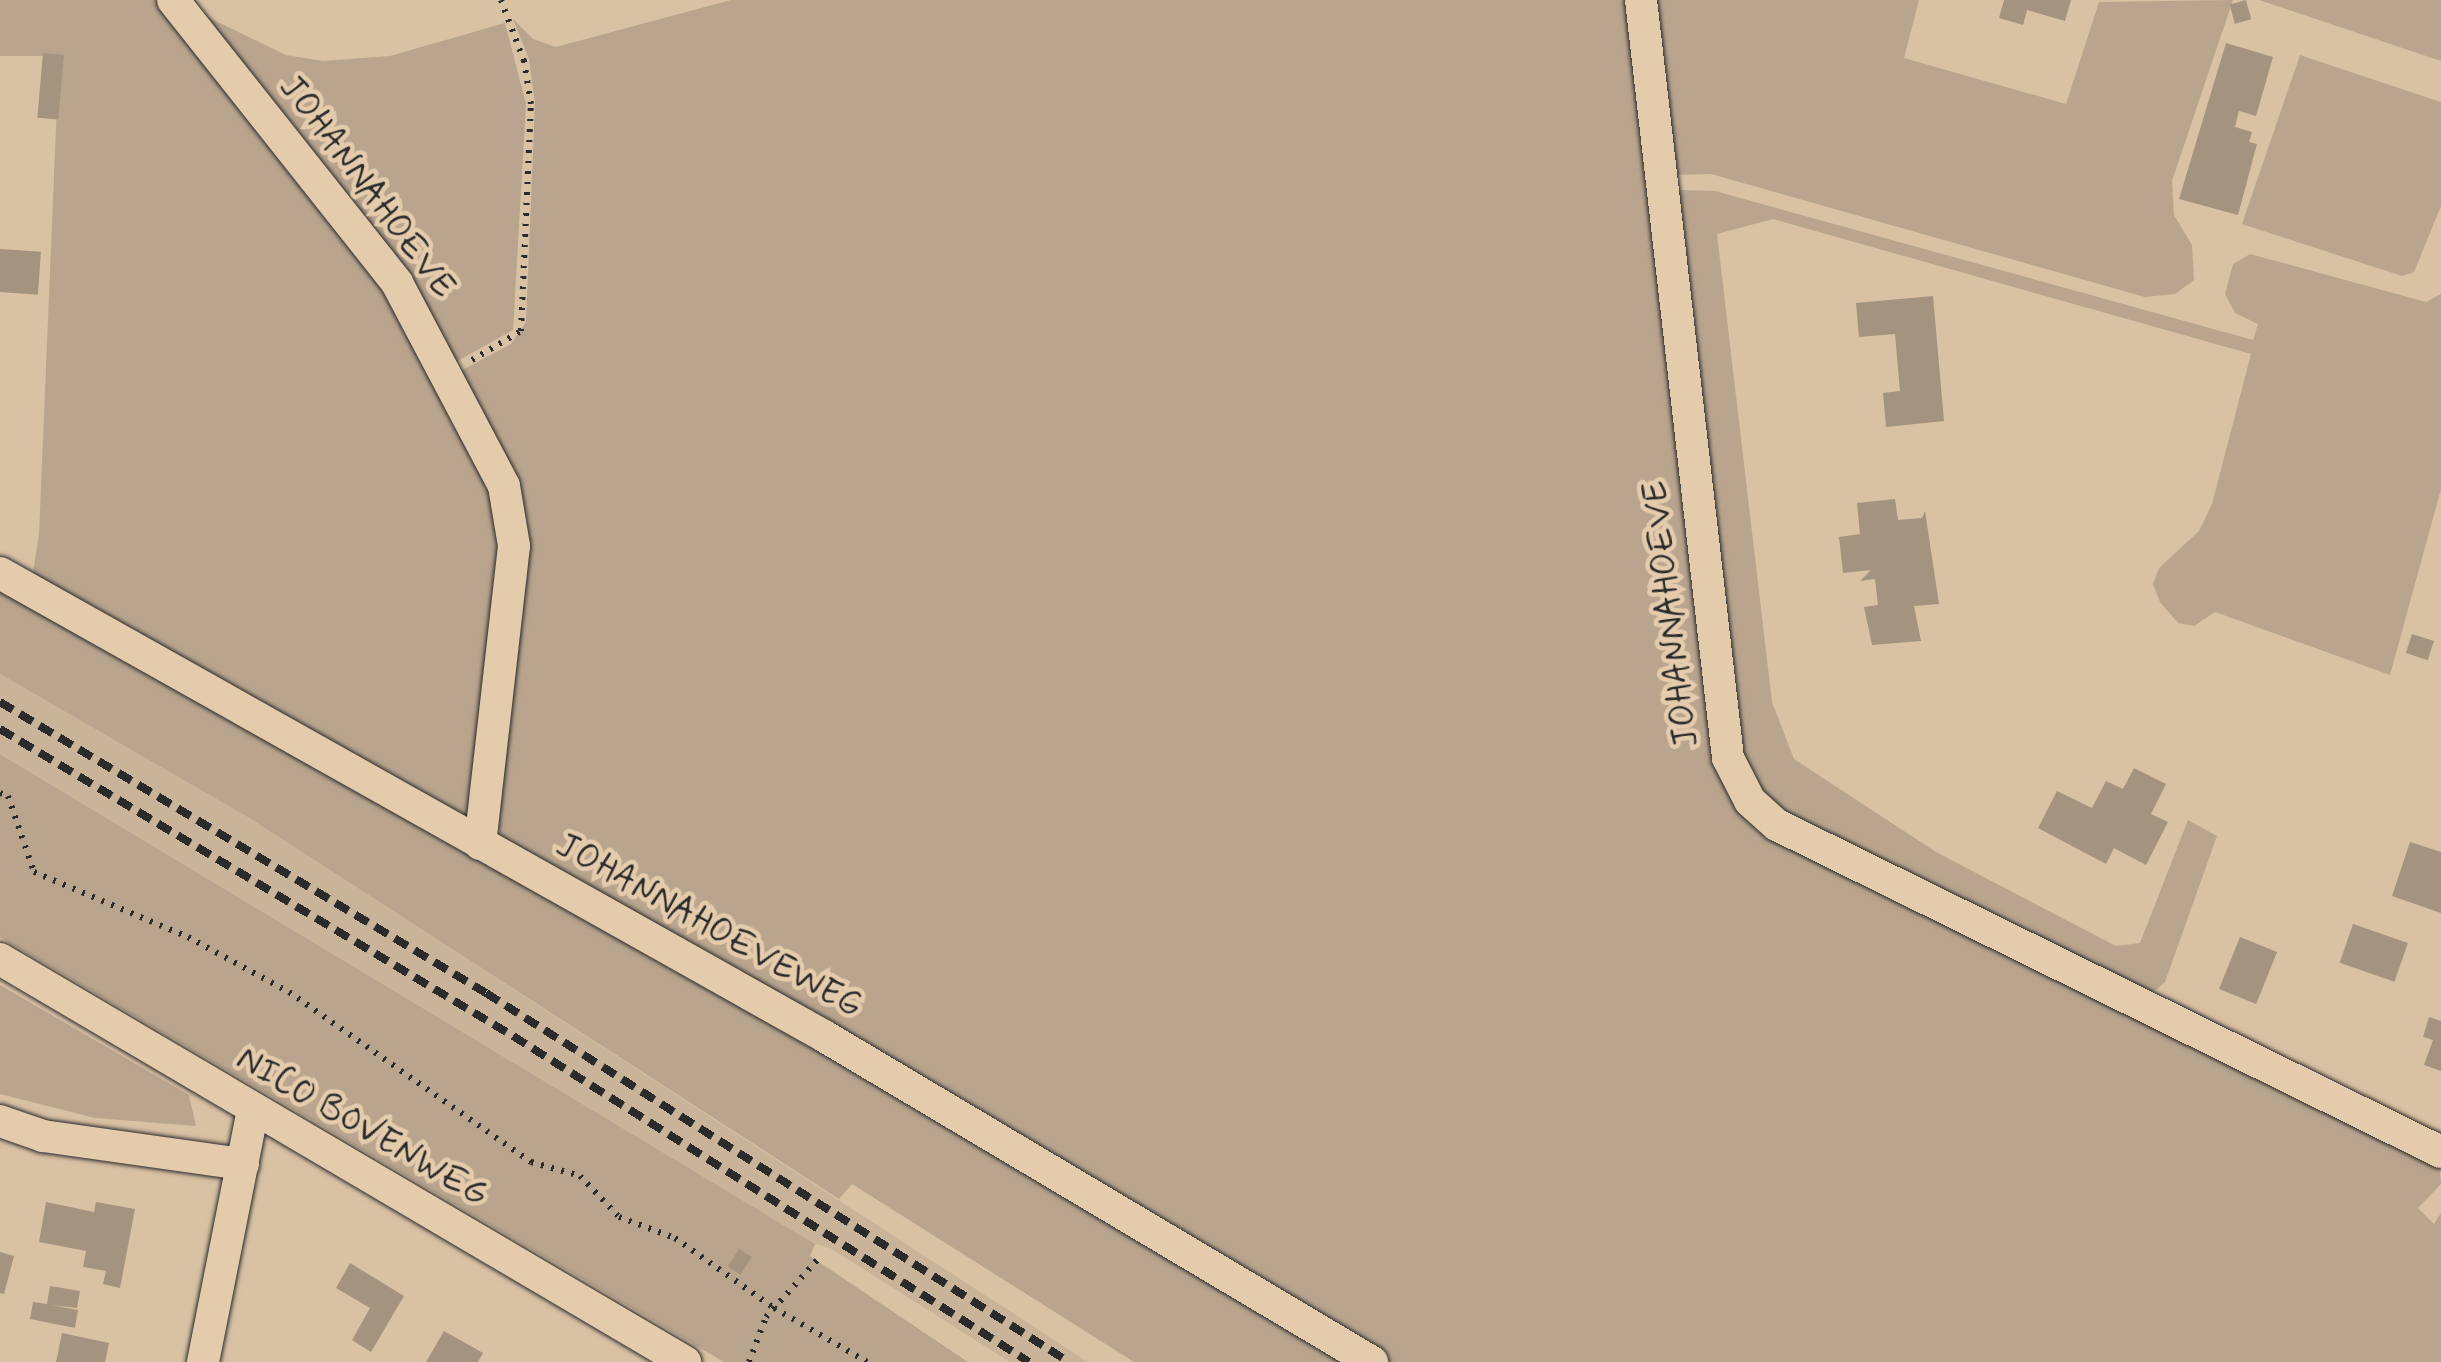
<!DOCTYPE html>
<style>
body{margin:0}
#map{position:relative;width:2441px;height:1362px;overflow:hidden;background:#d9c1a4;font-family:Mynerve,sans-serif}
div>[style]{position:absolute}
.built>*{inset:0;background:#c9b399}
.green>*{inset:0;background:#b9a58e}
.building>*{inset:0;background:#a3937f;transform-origin:0 0}
.path>*{height:6px;margin-top:-3px;transform-origin:0;background:repeating-linear-gradient(90deg,#2b2b2b 0 2.5px,transparent 0 10.5px)}
.roads{filter:drop-shadow(0 0 2px #2b2b2b) drop-shadow(0 0 2px #2b2b2b)}
.minor>*{height:32px;margin:-16px;padding:0 16px;transform-origin:16px;border-radius:16px;background:#e4cbac}
.rail>*{height:8px;margin-top:-4px;transform-origin:0;background:repeating-linear-gradient(90deg,#2b2b2b 0 15px,transparent 0 23px)}
span{translate:-50% -50%;white-space:nowrap;text-align:center;line-height:1.15;-webkit-text-stroke:9px #e4cbac;paint-order:stroke}
.street-label{font-size:35px;color:#2b2b2b}
</style>
<div id="map">
<div class="built">
<i style="clip-path:polygon(0 674px,251px 819px,1088px 1362px,1010px 1362px,830px 1248px,815px 1244px,0 754px)"></i>
</div>
<div class="green">
<i style="clip-path:polygon(0 0,162px 0,331px 209px,436px 367px,503px 523px,470px 813px,464px 818px,31px 584px,39px 535px,59px 56px,0 56px)"></i>
<i style="clip-path:polygon(731px 0,1631px 0,1741px 806px,2439px 1162px,2441px 1184px,2418px 1208px,2434px 1224px,2441px 1213px,2441px 1362px,1387px 1362px,501px 836px,496px 817px,523px 547px,459px 372px,511px 344px,526px 322px,535px 103px,529px 59px,513px 19px,533px 39px,556px 47px)"></i>
<i style="clip-path:polygon(1651px 0,1919px 0,1904px 58px,2066px 104px,2099px 2px,2233px 0,2172px 181px,2174px 215px,2192px 245px,2194px 280px,2175px 294px,2145px 297px,1711px 174px,1675px 175px)"></i>
<i style="clip-path:polygon(2259px 0,2441px 0,2441px 61px)"></i>
<i style="clip-path:polygon(193px 10px,286px 55px,323px 61px,390px 56px,505px 23px,526px 104px,513px 330px,454px 363px)"></i>
<i style="clip-path:polygon(2300px 55px,2441px 102px,2441px 206px,2414px 272px,2402px 276px,2242px 224px)"></i>
<i style="clip-path:polygon(1679px 190px,1715px 191px,2253px 340px,2258px 324px,2235px 313px,2225px 294px,2233px 264px,2250px 254px,2426px 302px,2441px 294px,2441px 489px,2390px 675px,2215px 612px,2194px 626px,2178px 623px,2160px 602px,2153px 584px,2159px 568px,2199px 531px,2212px 504px,2251px 354px,1773px 219px,1717px 234px,1772px 702px,1794px 759px,1936px 852px,2116px 946px,2140px 943px,2188px 820px,2217px 836px,2165px 982px,2156px 990px,2147px 993px,1851px 851px,1757px 795px,1737px 755px)"></i>
<i style="clip-path:polygon(0 581px,475px 850px,1357px 1362px,1134px 1362px,852px 1184px,839px 1199px,251px 819px,0 674px)"></i>
<i style="clip-path:polygon(0 754px,815px 1244px,810px 1256px,968px 1362px,724px 1362px,0 937px)"></i>
<i style="clip-path:polygon(0 985px,189px 1095px,196px 1126px,95px 1118px,0 1094px)"></i>
</div>
<div class="building">
<i style="clip-path:polygon(2004px 0,2071px 0,2065px 21px,2027px 10px,2023px 25px,1999px 18px)"></i>
<i style="left:2246px;top:0;width:20px;height:17px;rotate:75deg"></i>
<i style="clip-path:polygon(2226px 43px,2273px 57px,2256px 116px,2239px 111px,2235px 127px,2252px 132px,2249px 142px,2257px 144px,2238px 215px,2179px 199px)"></i>
<i style="left:43px;top:53px;width:21px;height:65px;rotate:5deg"></i>
<i style="left:0;top:249px;width:41px;height:43px;rotate:4deg"></i>
<i style="clip-path:polygon(1933px 296px,1944px 421px,1886px 427px,1883px 393px,1900px 391px,1895px 334px,1859px 337px,1856px 303px)"></i>
<i style="clip-path:polygon(1895px 499px,1898px 520px,1922px 518px,1925px 511px,1939px 604px,1914px 606px,1921px 641px,1872px 645px,1864px 607px,1878px 605px,1875px 579px,1860px 581px,1871px 570px,1843px 573px,1839px 537px,1860px 534px,1857px 503px)"></i>
<i style="left:2412px;top:634px;width:23px;height:20px;rotate:18deg"></i>
<i style="clip-path:polygon(2134px 768px,2166px 784px,2151px 814px,2168px 822px,2146px 865px,2114px 848px,2106px 864px,2038px 828px,2057px 791px,2092px 808px,2106px 781px,2123px 789px)"></i>
<i style="clip-path:polygon(2410px 842px,2441px 852px,2441px 913px,2392px 896px)"></i>
<i style="left:2353px;top:924px;width:58px;height:41px;rotate:19deg"></i>
<i style="left:2240px;top:937px;width:40px;height:56px;rotate:22deg"></i>
<i style="clip-path:polygon(2429px 1017px,2441px 1021px,2441px 1071px,2424px 1065px,2433px 1040px,2423px 1037px)"></i>
<i style="clip-path:polygon(46px 1202px,94px 1212px,96px 1202px,135px 1209px,120px 1288px,103px 1284px,106px 1271px,83px 1267px,86px 1251px,39px 1242px)"></i>
<i style="left:739px;top:1249px;width:15px;height:21px;rotate:32deg"></i>
<i style="clip-path:polygon(0 1252px,14px 1256px,4px 1294px,0 1293px)"></i>
<i style="clip-path:polygon(350px 1263px,404px 1296px,371px 1352px,352px 1340px,370px 1308px,336px 1288px)"></i>
<i style="clip-path:polygon(50px 1286px,80px 1291px,77px 1308px,51px 1305px,78px 1310px,75px 1328px,30px 1319px,33px 1302px,47px 1304px)"></i>
<i style="clip-path:polygon(444px 1331px,483px 1353px,478px 1362px,426px 1362px)"></i>
<i style="clip-path:polygon(62px 1333px,109px 1343px,105px 1362px,56px 1362px)"></i>
</div>
<div class="path">
<i style="left:472px;top:360px;width:57px;rotate:-30.6deg"></i>
<i style="left:521px;top:331px;width:227px;rotate:-87.5deg"></i>
<i style="left:531px;top:104px;width:44px;rotate:-99.2deg"></i>
<i style="left:524px;top:61px;width:65px;rotate:-110.7deg"></i>
<i style="left:0;top:793px;width:9px;rotate:21deg"></i>
<i style="left:8px;top:796px;width:80px;rotate:71.1deg"></i>
<i style="left:34px;top:872px;width:167px;rotate:22.9deg"></i>
<i style="left:188px;top:937px;width:115px;rotate:28.6deg"></i>
<i style="left:289px;top:992px;width:296px;rotate:35.1deg"></i>
<i style="left:531px;top:1162px;width:51px;rotate:15.9deg"></i>
<i style="left:580px;top:1176px;width:57px;rotate:46.4deg"></i>
<i style="left:619px;top:1217px;width:60px;rotate:20.6deg"></i>
<i style="left:675px;top:1238px;width:121px;rotate:35.3deg"></i>
<i style="left:774px;top:1308px;width:108px;rotate:30.1deg"></i>
<i style="left:749px;top:1362px;width:48px;rotate:-69.3deg"></i>
<i style="left:766px;top:1317px;width:79px;rotate:-48.1deg"></i>
</div>
<div class="roads">
<div class="minor">
<i style="left:173px;top:0;width:361px;rotate:51.6deg"></i>
<i style="left:397px;top:283px;width:229px;rotate:62.2deg"></i>
<i style="left:504px;top:486px;width:61px;rotate:80.5deg"></i>
<i style="left:514px;top:546px;width:300px;rotate:96.5deg"></i>
<i style="left:1641px;top:0;width:763px;rotate:83.45deg"></i>
<i style="left:1728px;top:758px;width:48px;rotate:62.9deg"></i>
<i style="left:1750px;top:801px;width:36px;rotate:42deg"></i>
<i style="left:1777px;top:825px;width:740px;rotate:26.22deg"></i>
<i style="left:0;top:573px;width:945px;rotate:29.33deg"></i>
<i style="left:824px;top:1036px;width:638px;rotate:30.75deg"></i>
<i style="left:0;top:959px;width:795px;rotate:30.47deg"></i>
<i style="left:0;top:1121px;width:46px;rotate:19.2deg"></i>
<i style="left:43px;top:1136px;width:202px;rotate:8deg"></i>
<i style="left:203px;top:1362px;width:258px;rotate:-78.8deg"></i>
</div>
</div>
<div class="rail">
<i style="left:0;top:702px;width:566px;rotate:30.91deg"></i>
<i style="left:486px;top:993px;width:690px;rotate:32.33deg"></i>
<i style="left:0;top:729px;width:598px;rotate:30.9deg"></i>
<i style="left:513px;top:1036px;width:610px;rotate:32.28deg"></i>
</div>
<div class="street-label">
<span style="left:367px;top:187px;rotate:53deg">JOHANNAHOEVE</span>
<span style="left:1671px;top:614px;rotate:-97deg">JOHANNAHOEVE</span>
<span style="left:709px;top:926px;rotate:29deg">JOHANNAHOEVEWEG</span>
<span style="left:362px;top:1127px;rotate:30deg">NICO BOVENWEG</span>
</div>
</div>
